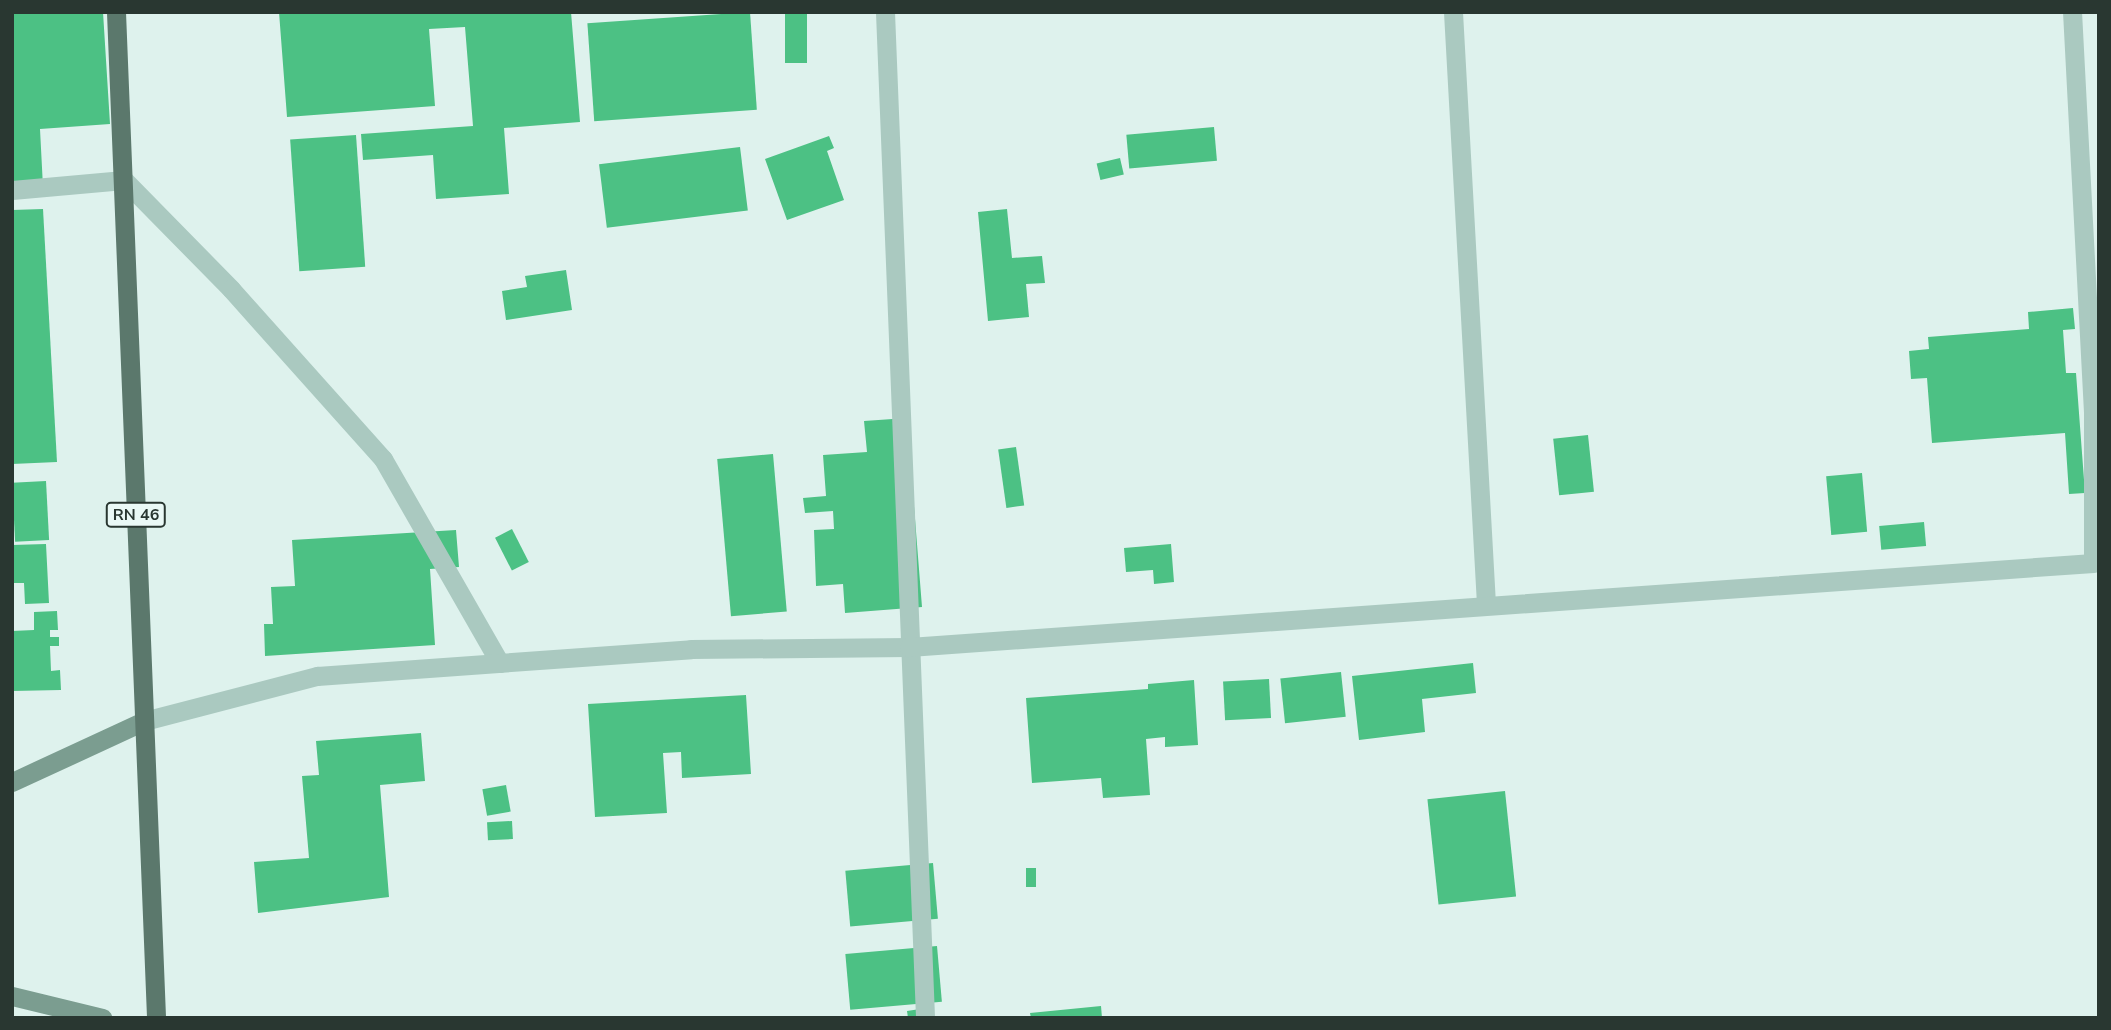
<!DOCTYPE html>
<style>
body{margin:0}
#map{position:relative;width:2111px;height:1030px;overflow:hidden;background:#def2ed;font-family:"Nunito Sans",sans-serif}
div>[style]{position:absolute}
.building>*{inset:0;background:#4cc184;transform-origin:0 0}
.minor>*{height:19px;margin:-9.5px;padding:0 9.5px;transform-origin:9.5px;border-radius:9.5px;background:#aac9c0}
.secondary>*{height:19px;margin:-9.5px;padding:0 9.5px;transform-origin:9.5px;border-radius:9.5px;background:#7b9d90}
.primary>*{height:19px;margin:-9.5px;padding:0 9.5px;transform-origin:9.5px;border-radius:9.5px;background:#5b786c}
span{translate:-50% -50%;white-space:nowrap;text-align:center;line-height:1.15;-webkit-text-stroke:5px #eaf9f6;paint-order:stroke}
.shield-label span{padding:2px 5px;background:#eaf9f6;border:2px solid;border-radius:5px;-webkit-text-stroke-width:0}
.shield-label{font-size:16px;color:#293731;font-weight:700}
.frame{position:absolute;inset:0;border:14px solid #293731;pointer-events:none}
</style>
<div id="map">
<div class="building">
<i style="clip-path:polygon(12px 12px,103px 12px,110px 124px,40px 129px,43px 187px,12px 188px)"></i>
<i style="clip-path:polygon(279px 12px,571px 12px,580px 122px,504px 128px,509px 194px,436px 199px,433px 155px,363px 160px,361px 134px,473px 126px,465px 27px,429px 29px,435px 106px,287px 117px)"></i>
<i style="left:750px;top:12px;width:98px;height:163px;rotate:86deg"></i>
<i style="left:785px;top:12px;width:22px;height:51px"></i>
<i style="left:1214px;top:127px;width:34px;height:88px;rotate:85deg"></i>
<i style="left:356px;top:135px;width:132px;height:66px;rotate:86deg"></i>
<i style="clip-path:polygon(829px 136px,834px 148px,827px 151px,844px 200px,787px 220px,765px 159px)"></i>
<i style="left:740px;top:147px;width:64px;height:142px;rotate:83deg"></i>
<i style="left:1120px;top:158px;width:17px;height:24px;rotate:77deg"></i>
<i style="clip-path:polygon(43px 209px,57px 462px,12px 464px,12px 210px)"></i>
<i style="clip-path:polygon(1007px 209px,1012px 258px,1042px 256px,1045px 283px,1026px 284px,1029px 317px,988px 321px,978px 212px)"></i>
<i style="clip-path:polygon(566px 270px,572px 310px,506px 320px,502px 291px,527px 287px,525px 276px)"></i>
<i style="clip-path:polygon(2073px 308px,2075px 329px,2063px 330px,2066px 373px,2076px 373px,2085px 493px,2069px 494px,2065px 433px,1932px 443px,1927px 378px,1911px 379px,1909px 351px,1929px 349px,1928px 337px,2029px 329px,2028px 312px)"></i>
<i style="clip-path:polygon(907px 418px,922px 607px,845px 613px,843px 584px,816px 586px,814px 530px,834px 529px,833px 511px,805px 513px,803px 498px,826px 496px,823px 455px,867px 452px,864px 421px)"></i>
<i style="left:1588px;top:435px;width:57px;height:35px;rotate:84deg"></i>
<i style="left:1016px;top:447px;width:59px;height:18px;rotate:82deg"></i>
<i style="left:773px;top:454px;width:158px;height:56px;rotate:85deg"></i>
<i style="left:1862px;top:473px;width:59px;height:36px;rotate:85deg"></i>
<i style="left:46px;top:481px;width:59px;height:34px;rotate:87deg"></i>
<i style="left:1924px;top:522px;width:24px;height:45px;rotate:85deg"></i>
<i style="left:512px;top:529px;width:37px;height:19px;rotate:63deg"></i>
<i style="clip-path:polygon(456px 530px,459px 567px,430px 569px,435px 645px,265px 656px,264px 624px,273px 624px,271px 587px,295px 586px,292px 540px)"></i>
<i style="clip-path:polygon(46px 544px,49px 603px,25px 604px,24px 583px,12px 583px,12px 545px)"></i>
<i style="clip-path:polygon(1171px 544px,1174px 582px,1154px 584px,1153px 570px,1126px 572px,1124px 548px)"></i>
<i style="clip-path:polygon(57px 611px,58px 630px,50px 630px,50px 637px,59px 637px,59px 646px,50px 646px,51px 671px,60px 670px,61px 690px,12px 691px,12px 631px,34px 630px,34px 612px)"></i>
<i style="clip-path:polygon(1473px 663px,1476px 693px,1422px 699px,1425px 732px,1359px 740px,1352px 676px)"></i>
<i style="left:1341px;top:672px;width:45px;height:61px;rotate:84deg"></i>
<i style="left:1269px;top:679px;width:39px;height:46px;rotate:87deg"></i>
<i style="clip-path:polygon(1194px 680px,1198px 745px,1165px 747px,1165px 737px,1146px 739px,1150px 795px,1103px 798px,1101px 778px,1032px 783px,1026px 698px,1148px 689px,1148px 684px)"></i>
<i style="clip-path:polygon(746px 695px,751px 774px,682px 778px,681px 752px,663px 753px,667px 813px,595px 817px,588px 704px)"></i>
<i style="clip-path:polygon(421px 733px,425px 781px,380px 785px,389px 897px,258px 913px,254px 862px,309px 858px,302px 776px,319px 775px,316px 741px)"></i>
<i style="left:506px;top:785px;width:27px;height:24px;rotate:80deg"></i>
<i style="left:1505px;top:791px;width:106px;height:78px;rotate:84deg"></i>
<i style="left:512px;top:821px;width:18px;height:25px;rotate:87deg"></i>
<i style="left:933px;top:863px;width:56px;height:88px;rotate:85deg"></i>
<i style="left:1026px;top:868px;width:10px;height:19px"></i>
<i style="left:937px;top:946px;width:56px;height:92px;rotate:85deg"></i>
<i style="clip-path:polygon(1101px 1006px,1102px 1018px,1031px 1018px,1030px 1013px)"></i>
<i style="clip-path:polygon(933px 1007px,934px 1018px,908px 1018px,907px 1011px)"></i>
</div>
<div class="minor">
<i style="left:885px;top:12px;width:1007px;rotate:87.72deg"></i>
<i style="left:1453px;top:12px;width:594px;rotate:86.81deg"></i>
<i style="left:12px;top:190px;width:112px;rotate:-5.1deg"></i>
<i style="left:124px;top:180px;width:153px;rotate:45.5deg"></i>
<i style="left:231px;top:289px;width:228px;rotate:48.2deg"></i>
<i style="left:383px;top:459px;width:235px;rotate:60.2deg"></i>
<i style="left:144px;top:721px;width:179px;rotate:-14.6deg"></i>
<i style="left:317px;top:676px;width:375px;rotate:-4.1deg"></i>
<i style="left:691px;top:649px;width:218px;rotate:-0.5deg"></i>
<i style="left:909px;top:647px;width:1187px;rotate:-4.06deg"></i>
<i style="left:2093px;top:563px;width:151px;rotate:-90deg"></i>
<i style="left:2093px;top:412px;width:401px;rotate:-93deg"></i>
</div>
<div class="secondary">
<i style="left:12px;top:782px;width:145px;rotate:-24.8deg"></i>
<i style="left:12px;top:996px;width:93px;rotate:13.7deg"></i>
</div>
<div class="primary">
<i style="left:116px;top:12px;width:1007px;rotate:87.72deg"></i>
</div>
<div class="shield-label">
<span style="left:136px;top:515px">RN 46</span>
</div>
<div class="frame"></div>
</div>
